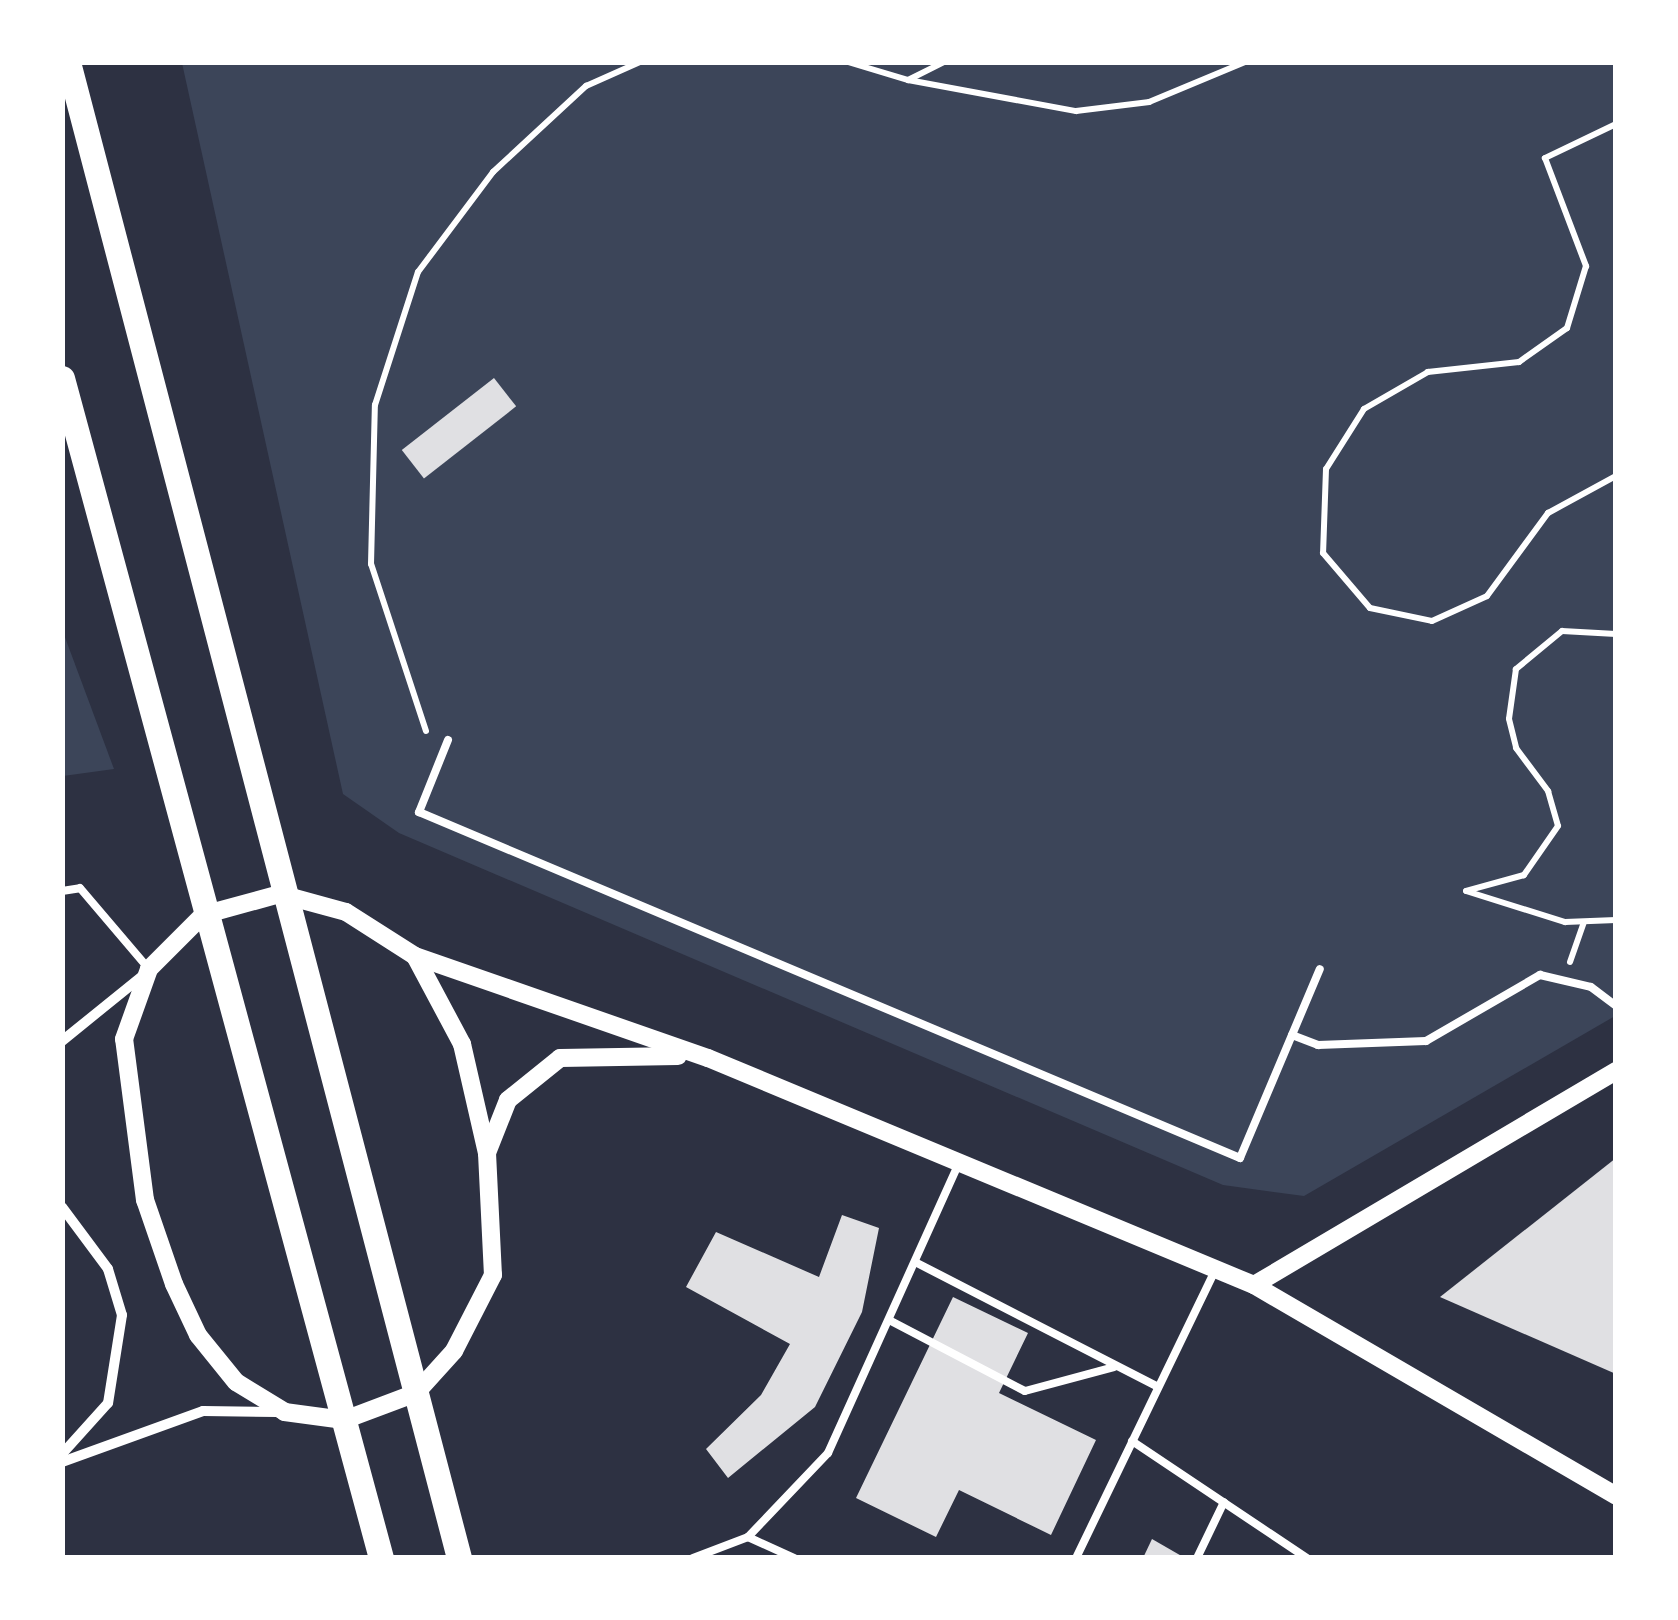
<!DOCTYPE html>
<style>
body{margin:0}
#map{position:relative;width:1678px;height:1620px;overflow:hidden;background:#2d3142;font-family:Quicksand,sans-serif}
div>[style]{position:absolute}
.green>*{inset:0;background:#3c4559}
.building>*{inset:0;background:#e0e0e3;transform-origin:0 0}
.path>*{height:6px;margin:-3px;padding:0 3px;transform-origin:3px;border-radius:3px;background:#fff}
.service>*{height:8px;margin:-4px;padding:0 4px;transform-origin:4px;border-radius:4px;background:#fff}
.minor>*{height:10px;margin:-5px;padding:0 5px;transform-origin:5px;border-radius:5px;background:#fff}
.tertiary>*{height:18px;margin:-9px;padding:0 9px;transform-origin:9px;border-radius:9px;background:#fff}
.primary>*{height:25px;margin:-12.5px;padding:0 12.5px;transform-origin:12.5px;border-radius:12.5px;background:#fff}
span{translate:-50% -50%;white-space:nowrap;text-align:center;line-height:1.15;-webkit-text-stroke:10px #fff;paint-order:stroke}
.frame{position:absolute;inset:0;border:65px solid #fff;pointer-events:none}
</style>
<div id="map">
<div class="green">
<i style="clip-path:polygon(182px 63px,1615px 63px,1615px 1016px,1304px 1196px,1223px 1185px,399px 833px,343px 794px)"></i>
<i style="clip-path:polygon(62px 632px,63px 632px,114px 769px,63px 776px)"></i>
</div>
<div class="building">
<i style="left:494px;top:378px;width:36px;height:117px;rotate:52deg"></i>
<i style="clip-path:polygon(1616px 1158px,1616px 1374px,1440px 1297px)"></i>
<i style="clip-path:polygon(842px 1215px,879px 1228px,862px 1312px,815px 1407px,728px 1478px,706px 1449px,761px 1395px,790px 1344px,686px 1287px,716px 1232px,819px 1277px)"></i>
<i style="clip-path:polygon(953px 1297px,1028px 1333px,999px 1393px,1096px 1440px,1051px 1535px,959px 1490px,936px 1537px,856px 1498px)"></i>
<i style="clip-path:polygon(1152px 1539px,1185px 1558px,1143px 1558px)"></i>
</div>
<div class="path">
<i style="left:848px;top:62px;width:63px;rotate:16.7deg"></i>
<i style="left:908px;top:80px;width:40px;rotate:-26.6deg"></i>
<i style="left:908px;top:80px;width:171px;rotate:10.5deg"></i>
<i style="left:1076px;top:111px;width:74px;rotate:-7deg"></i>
<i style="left:1149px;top:102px;width:104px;rotate:-22.6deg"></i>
<i style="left:1616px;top:124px;width:79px;rotate:154.4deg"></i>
<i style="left:1545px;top:158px;width:116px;rotate:69.2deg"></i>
<i style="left:1586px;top:266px;width:65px;rotate:107deg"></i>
<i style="left:1567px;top:328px;width:59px;rotate:144.7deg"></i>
<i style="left:1519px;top:362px;width:92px;rotate:173.7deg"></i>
<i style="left:1428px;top:372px;width:74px;rotate:150deg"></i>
<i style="left:1364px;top:409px;width:71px;rotate:122.3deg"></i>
<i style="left:1326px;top:469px;width:84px;rotate:92deg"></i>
<i style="left:1323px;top:553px;width:72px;rotate:49.5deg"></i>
<i style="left:1370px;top:608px;width:63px;rotate:11.8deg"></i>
<i style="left:1432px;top:621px;width:60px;rotate:-24.4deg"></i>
<i style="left:1487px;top:596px;width:103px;rotate:-53.7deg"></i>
<i style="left:1548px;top:513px;width:77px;rotate:-28.6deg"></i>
<i style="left:1616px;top:634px;width:54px;rotate:-176.8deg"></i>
<i style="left:1562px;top:631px;width:60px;rotate:140.4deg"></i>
<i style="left:1516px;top:669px;width:50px;rotate:98deg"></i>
<i style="left:1509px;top:719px;width:30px;rotate:76deg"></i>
<i style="left:1516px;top:748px;width:54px;rotate:53.3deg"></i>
<i style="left:1548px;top:791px;width:36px;rotate:74deg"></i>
<i style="left:1558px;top:826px;width:60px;rotate:124.8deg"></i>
<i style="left:1524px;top:875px;width:60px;rotate:164.6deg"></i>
<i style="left:1466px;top:891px;width:104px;rotate:17.4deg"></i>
<i style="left:1565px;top:922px;width:51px;rotate:-2.2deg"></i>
<i style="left:426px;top:731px;width:176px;rotate:-108.2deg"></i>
<i style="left:371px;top:564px;width:159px;rotate:-88.6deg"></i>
<i style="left:375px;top:405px;width:140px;rotate:-72.1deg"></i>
<i style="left:418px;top:272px;width:125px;rotate:-53.1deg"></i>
<i style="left:493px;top:172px;width:127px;rotate:-42.8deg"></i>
<i style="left:586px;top:86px;width:59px;rotate:-24deg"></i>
<i style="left:1570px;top:962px;width:42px;rotate:-70.7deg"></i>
</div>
<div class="service">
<i style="left:448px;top:740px;width:78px;rotate:111.9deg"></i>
<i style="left:419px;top:812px;width:891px;rotate:22.85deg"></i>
<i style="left:1240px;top:1158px;width:205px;rotate:-67.1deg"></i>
<i style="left:62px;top:891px;width:18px;rotate:-9deg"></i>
<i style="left:80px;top:888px;width:106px;rotate:49.6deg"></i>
<i style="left:1292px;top:1035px;width:28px;rotate:21deg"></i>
<i style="left:1318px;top:1045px;width:108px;rotate:-2.1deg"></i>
<i style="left:1426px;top:1041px;width:132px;rotate:-30.1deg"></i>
<i style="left:1540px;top:975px;width:52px;rotate:13.2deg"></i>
<i style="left:1591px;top:987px;width:31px;rotate:37deg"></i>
<i style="left:917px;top:1263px;width:271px;rotate:27.2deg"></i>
<i style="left:889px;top:1320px;width:153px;rotate:27.6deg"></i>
<i style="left:1025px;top:1391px;width:92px;rotate:-15.1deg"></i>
<i style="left:1132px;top:1441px;width:211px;rotate:33.8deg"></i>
<i style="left:748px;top:1537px;width:116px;rotate:-46.4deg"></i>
<i style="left:828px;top:1453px;width:318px;rotate:-65.7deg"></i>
<i style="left:693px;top:1558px;width:59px;rotate:-20.9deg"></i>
<i style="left:748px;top:1537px;width:51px;rotate:24.5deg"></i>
<i style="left:1076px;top:1558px;width:320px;rotate:-64.2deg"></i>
<i style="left:1197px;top:1558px;width:62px;rotate:-64.3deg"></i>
</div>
<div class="minor">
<i style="left:62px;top:1041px;width:102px;rotate:-39deg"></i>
<i style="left:62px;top:1207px;width:77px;rotate:53.4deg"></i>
<i style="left:108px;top:1269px;width:48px;rotate:73.1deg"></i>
<i style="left:122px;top:1315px;width:89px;rotate:99deg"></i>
<i style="left:108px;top:1403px;width:69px;rotate:132deg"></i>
<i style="left:62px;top:1462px;width:150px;rotate:-19.9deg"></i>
<i style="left:203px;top:1411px;width:74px;rotate:0.8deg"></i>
</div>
<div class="tertiary">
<i style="left:415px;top:956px;width:100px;rotate:61.9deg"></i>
<i style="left:462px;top:1044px;width:112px;rotate:77.1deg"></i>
<i style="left:487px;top:1153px;width:122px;rotate:87.2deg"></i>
<i style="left:493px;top:1275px;width:85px;rotate:117.2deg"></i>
<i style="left:454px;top:1351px;width:57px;rotate:132.1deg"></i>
<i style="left:416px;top:1393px;width:77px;rotate:159.4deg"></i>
<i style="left:344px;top:1420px;width:60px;rotate:-172.3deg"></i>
<i style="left:285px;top:1412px;width:57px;rotate:-148.5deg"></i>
<i style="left:236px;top:1382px;width:60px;rotate:-129deg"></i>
<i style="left:198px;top:1335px;width:56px;rotate:-115.2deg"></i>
<i style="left:174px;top:1284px;width:89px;rotate:-109deg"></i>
<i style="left:145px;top:1200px;width:162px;rotate:-97.4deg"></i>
<i style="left:124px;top:1039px;width:74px;rotate:-70.3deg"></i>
<i style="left:149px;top:969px;width:76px;rotate:-45deg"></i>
<i style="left:203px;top:915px;width:80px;rotate:-15.3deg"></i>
<i style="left:280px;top:894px;width:68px;rotate:15.3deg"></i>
<i style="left:346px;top:912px;width:82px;rotate:32.5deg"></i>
<i style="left:415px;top:956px;width:310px;rotate:19.2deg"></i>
<i style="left:708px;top:1058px;width:591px;rotate:22.58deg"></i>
<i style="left:1254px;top:1285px;width:419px;rotate:30.2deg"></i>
<i style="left:487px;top:1153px;width:57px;rotate:-68.4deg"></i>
<i style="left:508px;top:1100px;width:67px;rotate:-38.9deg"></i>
<i style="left:560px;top:1058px;width:118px;rotate:-1deg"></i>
<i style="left:1254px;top:1285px;width:421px;rotate:-30.6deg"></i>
</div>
<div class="primary">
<i style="left:68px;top:62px;width:1546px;rotate:75.35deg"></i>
<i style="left:62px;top:378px;width:1222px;rotate:74.87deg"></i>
</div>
<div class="frame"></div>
</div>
